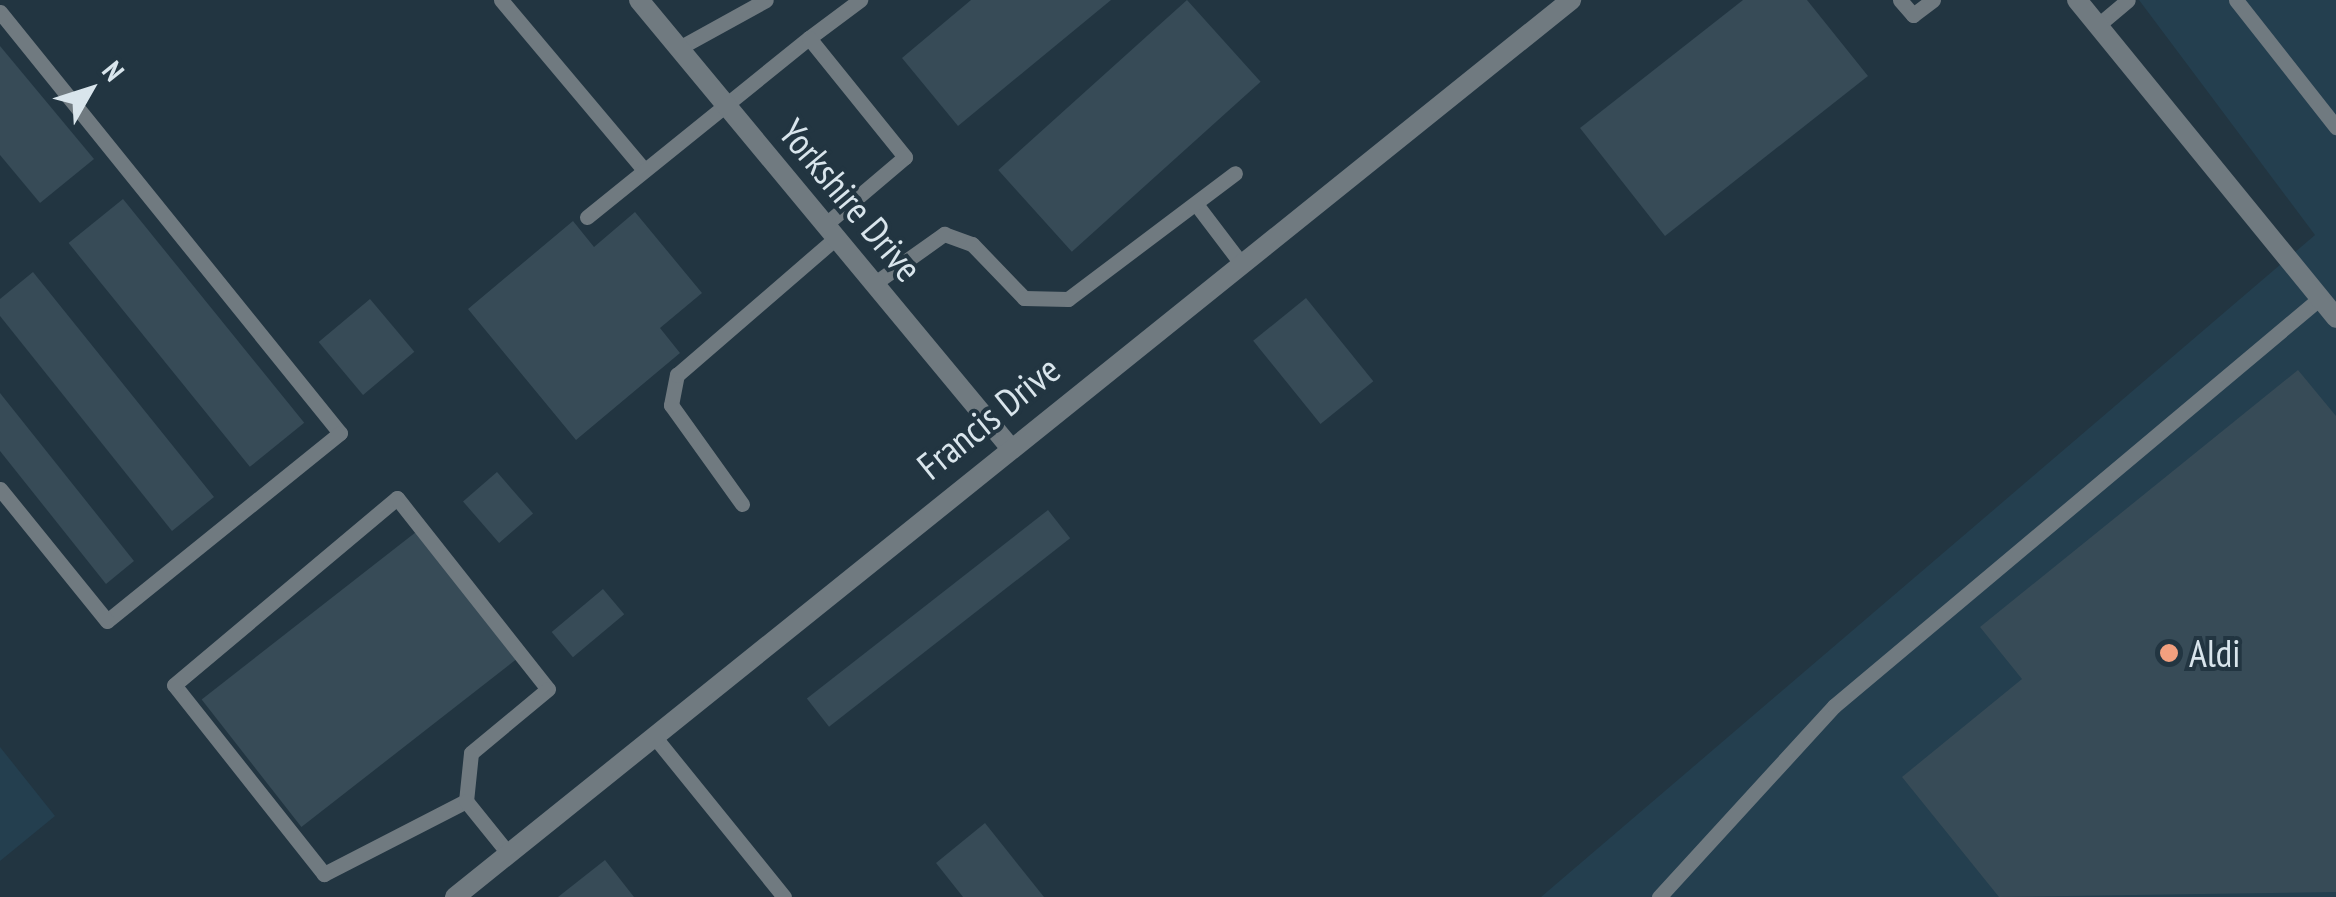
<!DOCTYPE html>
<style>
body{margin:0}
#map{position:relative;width:2336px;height:897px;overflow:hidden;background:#223541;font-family:"PT Sans Narrow",sans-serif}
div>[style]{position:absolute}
.built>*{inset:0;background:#243f4f}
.building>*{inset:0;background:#374b57;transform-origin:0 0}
.service>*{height:15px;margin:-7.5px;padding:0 7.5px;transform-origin:7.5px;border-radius:7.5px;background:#707a80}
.minor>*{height:20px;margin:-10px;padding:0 10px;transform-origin:10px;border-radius:10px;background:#707a80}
.dots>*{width:28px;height:28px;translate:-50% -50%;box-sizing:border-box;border:5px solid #223541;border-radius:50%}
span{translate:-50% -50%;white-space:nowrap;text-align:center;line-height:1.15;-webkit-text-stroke:8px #223541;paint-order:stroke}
.street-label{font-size:38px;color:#d9e5ec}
.poi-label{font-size:38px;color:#d9e5ec}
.left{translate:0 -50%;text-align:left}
.north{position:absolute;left:40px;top:40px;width:100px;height:100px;-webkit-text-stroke:8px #223541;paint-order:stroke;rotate:51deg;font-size:28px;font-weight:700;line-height:40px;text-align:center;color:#d9e5ec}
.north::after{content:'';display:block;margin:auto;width:35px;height:45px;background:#d9e5ec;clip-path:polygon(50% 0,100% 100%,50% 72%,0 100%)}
</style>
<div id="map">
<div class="built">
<i style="clip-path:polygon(2139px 0,2336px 0,2336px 897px,1541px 897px,2315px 235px)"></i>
<i style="clip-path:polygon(0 747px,55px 816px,0 861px)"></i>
</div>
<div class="building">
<i style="clip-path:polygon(971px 0,1111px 0,958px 126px,902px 58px)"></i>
<i style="left:1187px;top:0;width:110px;height:254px;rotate:48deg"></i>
<i style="clip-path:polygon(1743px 0,1807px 0,1868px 76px,1665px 236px,1580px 128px)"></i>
<i style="clip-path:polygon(0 46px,94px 159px,40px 203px,0 155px)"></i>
<i style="left:123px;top:199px;width:288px;height:70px;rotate:51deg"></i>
<i style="clip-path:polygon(635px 212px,702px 293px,660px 328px,680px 353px,576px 440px,468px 309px,573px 221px,594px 247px)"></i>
<i style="clip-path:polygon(33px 272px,214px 497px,172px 531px,0 316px,0 299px)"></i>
<i style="left:1306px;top:298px;width:107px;height:68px;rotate:51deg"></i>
<i style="left:370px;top:299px;width:69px;height:67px;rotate:50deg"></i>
<i style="clip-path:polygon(2298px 370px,2336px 416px,2336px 892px,1999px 897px,1902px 777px,2022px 679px,1980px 627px)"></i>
<i style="clip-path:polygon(0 393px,134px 561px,106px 584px,0 451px)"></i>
<i style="left:497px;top:472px;width:55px;height:45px;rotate:49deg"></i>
<i style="left:1048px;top:510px;width:36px;height:306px;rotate:52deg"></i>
<i style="left:416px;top:532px;width:162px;height:272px;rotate:52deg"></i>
<i style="left:603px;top:589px;width:33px;height:67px;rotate:50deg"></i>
<i style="clip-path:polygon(985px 823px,1044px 897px,963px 897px,936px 863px)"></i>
<i style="clip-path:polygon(605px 860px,634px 897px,558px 897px)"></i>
</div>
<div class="service">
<i style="left:501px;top:0;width:222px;rotate:49.9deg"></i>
<i style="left:1900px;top:0;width:20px;rotate:49deg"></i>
<i style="left:1913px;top:15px;width:25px;rotate:-37deg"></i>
<i style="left:2236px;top:0;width:162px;rotate:51.8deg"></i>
<i style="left:0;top:12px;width:541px;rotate:51.08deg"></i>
<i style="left:340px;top:433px;width:299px;rotate:141.1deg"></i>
<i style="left:107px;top:621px;width:170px;rotate:-129deg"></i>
<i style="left:2097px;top:26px;width:40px;rotate:-40deg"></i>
<i style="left:809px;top:38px;width:64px;rotate:-36.7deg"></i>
<i style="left:679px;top:48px;width:99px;rotate:-28.9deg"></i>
<i style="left:1196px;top:204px;width:73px;rotate:52.8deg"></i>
<i style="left:587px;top:217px;width:285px;rotate:-38.9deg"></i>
<i style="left:809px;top:38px;width:153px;rotate:51.1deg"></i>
<i style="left:905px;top:157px;width:104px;rotate:139.7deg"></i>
<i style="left:875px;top:283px;width:85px;rotate:-35.4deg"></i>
<i style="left:944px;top:234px;width:30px;rotate:20deg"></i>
<i style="left:972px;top:244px;width:75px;rotate:46.1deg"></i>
<i style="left:1024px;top:298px;width:44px;rotate:1.3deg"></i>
<i style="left:1068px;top:299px;width:209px;rotate:-37deg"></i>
<i style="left:742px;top:504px;width:122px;rotate:-125.6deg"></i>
<i style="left:671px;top:405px;width:31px;rotate:-79deg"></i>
<i style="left:677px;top:375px;width:211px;rotate:-40.8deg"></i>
<i style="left:653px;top:735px;width:208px;rotate:51deg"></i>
<i style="left:466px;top:801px;width:160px;rotate:152.8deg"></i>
<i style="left:324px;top:874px;width:241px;rotate:-128.4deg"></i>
<i style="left:174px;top:685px;width:291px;rotate:-40deg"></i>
<i style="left:397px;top:498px;width:243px;rotate:51.7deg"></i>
<i style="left:548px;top:689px;width:100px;rotate:140.3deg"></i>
<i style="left:471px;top:753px;width:48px;rotate:95.9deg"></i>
<i style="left:466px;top:801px;width:67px;rotate:51.1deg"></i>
<i style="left:1659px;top:897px;width:259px;rotate:-47.5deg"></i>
<i style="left:1834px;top:706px;width:635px;rotate:-40.01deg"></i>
</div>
<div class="minor">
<i style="left:639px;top:0;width:578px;rotate:50.33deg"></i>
<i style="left:2077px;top:0;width:410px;rotate:50.8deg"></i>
<i style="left:455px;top:897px;width:1432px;rotate:-38.79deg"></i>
</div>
<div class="dots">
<i style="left:2169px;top:653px;background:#f2a07f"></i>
</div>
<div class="street-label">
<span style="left:851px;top:200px;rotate:50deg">Yorkshire Drive</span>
<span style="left:988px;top:417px;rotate:-39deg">Francis Drive</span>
</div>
<div class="poi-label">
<span class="left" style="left:2189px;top:653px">Aldi</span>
</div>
<div class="north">N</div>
</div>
